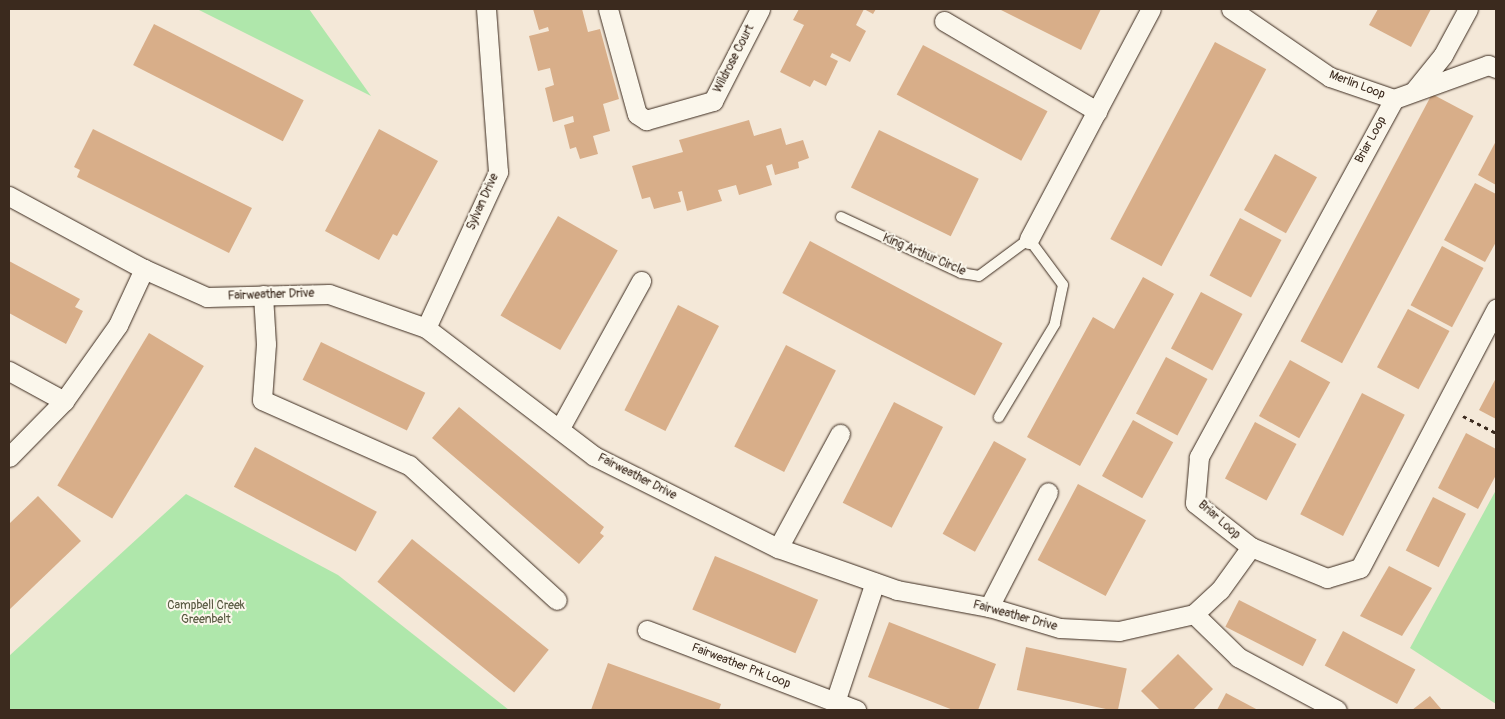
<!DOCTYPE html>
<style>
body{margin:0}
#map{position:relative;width:1505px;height:719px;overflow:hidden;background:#f4e8d8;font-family:Pangolin,sans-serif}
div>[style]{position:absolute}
.green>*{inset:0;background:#afe7ab}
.building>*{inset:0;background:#d8ae89;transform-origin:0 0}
.path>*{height:3px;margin-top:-1.5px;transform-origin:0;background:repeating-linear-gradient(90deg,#3b2a1e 0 4px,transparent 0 8px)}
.roads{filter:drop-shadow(0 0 1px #3b2a1e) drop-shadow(0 0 1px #3b2a1e)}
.lane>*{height:10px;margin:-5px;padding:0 5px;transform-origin:5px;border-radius:5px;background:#fbf7ec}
.street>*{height:19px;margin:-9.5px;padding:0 9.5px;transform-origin:9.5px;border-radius:9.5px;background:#fbf7ec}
span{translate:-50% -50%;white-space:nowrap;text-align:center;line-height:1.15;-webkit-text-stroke:4px #fbf7ec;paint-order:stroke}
.street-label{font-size:12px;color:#3b2a1e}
.park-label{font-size:12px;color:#585941}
.frame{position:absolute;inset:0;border:10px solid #3b2a1e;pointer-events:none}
</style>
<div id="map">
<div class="green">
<i style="clip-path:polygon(197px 9px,309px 9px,371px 96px)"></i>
<i style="clip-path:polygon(1496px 490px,1496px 704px,1410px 648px)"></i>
<i style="clip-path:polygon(186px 494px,338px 575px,509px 710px,9px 710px,9px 656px)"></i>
</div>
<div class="building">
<i style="clip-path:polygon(533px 9px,582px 9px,588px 32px,600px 29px,619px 99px,603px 104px,610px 131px,593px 136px,598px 154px,580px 159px,576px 147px,570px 149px,564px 125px,574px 122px,573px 116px,553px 122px,545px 88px,554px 85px,550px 68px,538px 71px,529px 36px,549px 31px,548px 27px,539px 30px)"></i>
<i style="clip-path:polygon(799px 9px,876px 9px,873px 14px,864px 9px,856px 25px,866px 31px,850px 62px,832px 53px,830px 57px,838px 61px,826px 86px,814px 80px,810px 87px,780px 72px,804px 25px,793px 20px)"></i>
<i style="clip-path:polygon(999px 9px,1101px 9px,1081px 50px)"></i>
<i style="clip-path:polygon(1378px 9px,1431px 9px,1411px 47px,1369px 25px)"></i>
<i style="left:154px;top:24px;width:168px;height:46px;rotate:27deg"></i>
<i style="left:1215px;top:42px;width:58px;height:223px;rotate:28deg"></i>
<i style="left:923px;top:45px;width:141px;height:56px;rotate:28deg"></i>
<i style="left:1432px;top:94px;width:47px;height:280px;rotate:28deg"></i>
<i style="clip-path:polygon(749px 120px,754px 136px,781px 128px,786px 145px,803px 140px,809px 158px,798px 162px,799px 168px,775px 175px,772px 164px,766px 166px,772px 185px,739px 195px,736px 185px,718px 190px,722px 201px,687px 211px,682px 191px,678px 192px,681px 202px,654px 209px,650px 197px,642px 199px,632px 166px,683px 152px,679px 140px)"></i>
<i style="clip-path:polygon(93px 129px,252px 208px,229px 253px,77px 177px,80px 170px,74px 167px)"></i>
<i style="clip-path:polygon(379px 129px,438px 161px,397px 236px,393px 234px,379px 260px,325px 231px)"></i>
<i style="left:879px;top:130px;width:111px;height:64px;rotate:26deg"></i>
<i style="clip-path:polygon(1496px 141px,1496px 185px,1478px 175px)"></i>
<i style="left:1275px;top:154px;width:48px;height:64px;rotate:29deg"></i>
<i style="clip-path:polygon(1475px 183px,1496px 194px,1496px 242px,1485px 262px,1444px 240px)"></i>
<i style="left:558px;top:216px;width:69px;height:115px;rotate:30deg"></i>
<i style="left:1240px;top:218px;width:47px;height:65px;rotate:28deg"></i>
<i style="left:810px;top:241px;width:218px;height:59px;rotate:28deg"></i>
<i style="left:1442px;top:246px;width:47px;height:67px;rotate:28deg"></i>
<i style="clip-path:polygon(9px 261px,80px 299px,75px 307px,83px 311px,66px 344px,9px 313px)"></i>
<i style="clip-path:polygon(1143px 277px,1174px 294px,1080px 466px,1027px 437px,1093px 317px,1114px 329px)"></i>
<i style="left:1201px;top:292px;width:47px;height:64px;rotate:28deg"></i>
<i style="left:678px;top:305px;width:46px;height:118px;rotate:27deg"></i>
<i style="left:1408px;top:309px;width:47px;height:66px;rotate:28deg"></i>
<i style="left:149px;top:333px;width:64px;height:178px;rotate:31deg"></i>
<i style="left:321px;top:342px;width:116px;height:42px;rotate:26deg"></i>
<i style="left:786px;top:345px;width:56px;height:114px;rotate:27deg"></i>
<i style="left:1166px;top:357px;width:47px;height:64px;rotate:28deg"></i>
<i style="left:1290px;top:360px;width:46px;height:64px;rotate:29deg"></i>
<i style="clip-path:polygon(1496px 378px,1496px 419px,1479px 410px)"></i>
<i style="left:1362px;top:393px;width:48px;height:136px;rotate:27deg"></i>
<i style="left:894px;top:402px;width:55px;height:113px;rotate:27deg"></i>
<i style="clip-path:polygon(459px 407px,604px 527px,600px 533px,604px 536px,579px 564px,432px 438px)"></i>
<i style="left:1133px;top:420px;width:46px;height:64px;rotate:29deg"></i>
<i style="left:1255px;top:422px;width:47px;height:64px;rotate:28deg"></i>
<i style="clip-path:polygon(1466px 433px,1496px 449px,1496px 475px,1478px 509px,1438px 488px)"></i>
<i style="left:994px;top:441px;width:37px;height:106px;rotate:29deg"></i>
<i style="left:255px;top:447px;width:138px;height:45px;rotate:28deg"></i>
<i style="left:1078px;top:484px;width:77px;height:86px;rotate:28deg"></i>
<i style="clip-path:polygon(38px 496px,81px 541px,9px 610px,9px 524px)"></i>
<i style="left:1433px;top:497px;width:37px;height:60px;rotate:27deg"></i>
<i style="left:412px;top:539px;width:176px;height:55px;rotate:39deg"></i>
<i style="left:715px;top:556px;width:112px;height:58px;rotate:23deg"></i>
<i style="clip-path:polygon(1389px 566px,1432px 588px,1402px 636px,1360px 616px)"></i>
<i style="left:1239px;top:600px;width:87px;height:30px;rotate:27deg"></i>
<i style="clip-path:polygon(889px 622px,996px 664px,978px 710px,953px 710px,868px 677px)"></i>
<i style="left:1343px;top:631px;width:82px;height:39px;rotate:28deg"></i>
<i style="left:1026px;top:647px;width:103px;height:44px;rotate:12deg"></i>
<i style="clip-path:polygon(1178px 654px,1213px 689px,1193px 710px,1160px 710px,1141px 691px)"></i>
<i style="clip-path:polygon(608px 663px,721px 704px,719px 710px,591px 710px)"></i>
<i style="clip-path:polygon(1226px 693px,1258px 710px,1217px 710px)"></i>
<i style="clip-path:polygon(1430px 696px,1442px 710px,1412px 710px)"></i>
</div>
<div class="path">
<i style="left:1463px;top:416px;width:37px;rotate:27deg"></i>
</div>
<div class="roads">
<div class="lane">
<i style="left:841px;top:217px;width:132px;rotate:25deg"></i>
<i style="left:961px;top:273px;width:18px;rotate:9deg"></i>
<i style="left:979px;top:276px;width:62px;rotate:-36.5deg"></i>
<i style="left:1029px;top:239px;width:57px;rotate:53.5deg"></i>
<i style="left:1063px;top:285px;width:40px;rotate:102deg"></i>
<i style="left:1055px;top:324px;width:109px;rotate:121.1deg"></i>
</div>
<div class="street">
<i style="left:608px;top:9px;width:109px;rotate:74.6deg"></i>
<i style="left:637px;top:114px;width:11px;rotate:34deg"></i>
<i style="left:646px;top:120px;width:70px;rotate:-15.8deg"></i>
<i style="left:713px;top:101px;width:103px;rotate:-62.9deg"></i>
<i style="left:1231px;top:9px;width:120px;rotate:34.5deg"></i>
<i style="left:1330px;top:77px;width:68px;rotate:19deg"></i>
<i style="left:1394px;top:99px;width:100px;rotate:-19.9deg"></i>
<i style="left:1488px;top:65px;width:9px;rotate:21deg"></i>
<i style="left:944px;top:21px;width:178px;rotate:30.5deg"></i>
<i style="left:1414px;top:91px;width:46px;rotate:-51.1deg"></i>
<i style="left:1443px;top:55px;width:52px;rotate:-61.5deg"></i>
<i style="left:1394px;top:99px;width:408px;rotate:118.6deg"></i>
<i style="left:1199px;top:457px;width:46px;rotate:95deg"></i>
<i style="left:1195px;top:503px;width:71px;rotate:38.2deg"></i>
<i style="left:1251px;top:547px;width:82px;rotate:22.2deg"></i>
<i style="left:1327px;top:578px;width:34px;rotate:-17deg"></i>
<i style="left:1360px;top:568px;width:293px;rotate:-62.3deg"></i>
<i style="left:9px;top:196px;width:153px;rotate:28.4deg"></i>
<i style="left:144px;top:269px;width:69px;rotate:24deg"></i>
<i style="left:207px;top:297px;width:122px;rotate:-1.4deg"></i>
<i style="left:329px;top:294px;width:103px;rotate:19.3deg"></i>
<i style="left:426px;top:328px;width:211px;rotate:37.3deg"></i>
<i style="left:594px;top:456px;width:206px;rotate:26.6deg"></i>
<i style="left:778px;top:548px;width:126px;rotate:19.4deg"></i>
<i style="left:897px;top:590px;width:94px;rotate:10.5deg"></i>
<i style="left:989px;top:607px;width:74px;rotate:16.5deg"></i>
<i style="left:1060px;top:628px;width:59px;rotate:2.9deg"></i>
<i style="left:1119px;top:631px;width:77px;rotate:-12.8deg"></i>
<i style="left:1194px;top:614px;width:35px;rotate:-43deg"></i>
<i style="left:1220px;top:590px;width:53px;rotate:-54.2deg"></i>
<i style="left:1029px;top:239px;width:260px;rotate:-62.1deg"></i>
<i style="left:263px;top:295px;width:49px;rotate:86.5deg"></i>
<i style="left:266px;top:344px;width:56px;rotate:94.1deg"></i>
<i style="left:262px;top:400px;width:161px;rotate:23.9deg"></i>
<i style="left:409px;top:465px;width:200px;rotate:42.4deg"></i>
<i style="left:426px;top:328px;width:172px;rotate:-65.2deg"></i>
<i style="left:498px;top:172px;width:163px;rotate:-94.2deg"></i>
<i style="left:9px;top:371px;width:63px;rotate:28.6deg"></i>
<i style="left:560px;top:428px;width:168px;rotate:-61.1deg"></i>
<i style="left:9px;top:457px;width:78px;rotate:-45.5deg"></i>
<i style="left:64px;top:401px;width:93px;rotate:-54.6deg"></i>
<i style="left:118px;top:325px;width:62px;rotate:-65.1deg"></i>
<i style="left:778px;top:548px;width:130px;rotate:-61.5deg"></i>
<i style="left:989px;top:607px;width:129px;rotate:-62.8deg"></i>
<i style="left:1194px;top:614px;width:62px;rotate:44.3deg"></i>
<i style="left:1238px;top:657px;width:112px;rotate:28.2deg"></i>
<i style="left:647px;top:630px;width:224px;rotate:20.9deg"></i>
<i style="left:835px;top:702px;width:126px;rotate:-71.6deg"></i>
</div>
</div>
<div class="street-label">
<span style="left:734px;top:59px;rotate:-63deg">Wildrose Court</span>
<span style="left:1357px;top:85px;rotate:21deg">Merlin Loop</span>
<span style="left:1371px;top:140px;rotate:-61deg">Briar Loop</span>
<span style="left:483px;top:202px;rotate:-66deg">Sylvan Drive</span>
<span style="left:924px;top:255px;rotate:23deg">King Arthur Circle</span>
<span style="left:271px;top:295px;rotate:-2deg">Fairweather Drive</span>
<span style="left:637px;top:477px;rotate:27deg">Fairweather Drive</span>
<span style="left:1219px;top:520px;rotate:41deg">Briar Loop</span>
<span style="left:1015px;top:616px;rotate:15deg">Fairweather Drive</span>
<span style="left:741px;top:666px;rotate:21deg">Fairweather Prk Loop</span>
</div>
<div class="park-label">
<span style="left:206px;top:613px">Campbell Creek<br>Greenbelt</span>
</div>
<div class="frame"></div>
</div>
